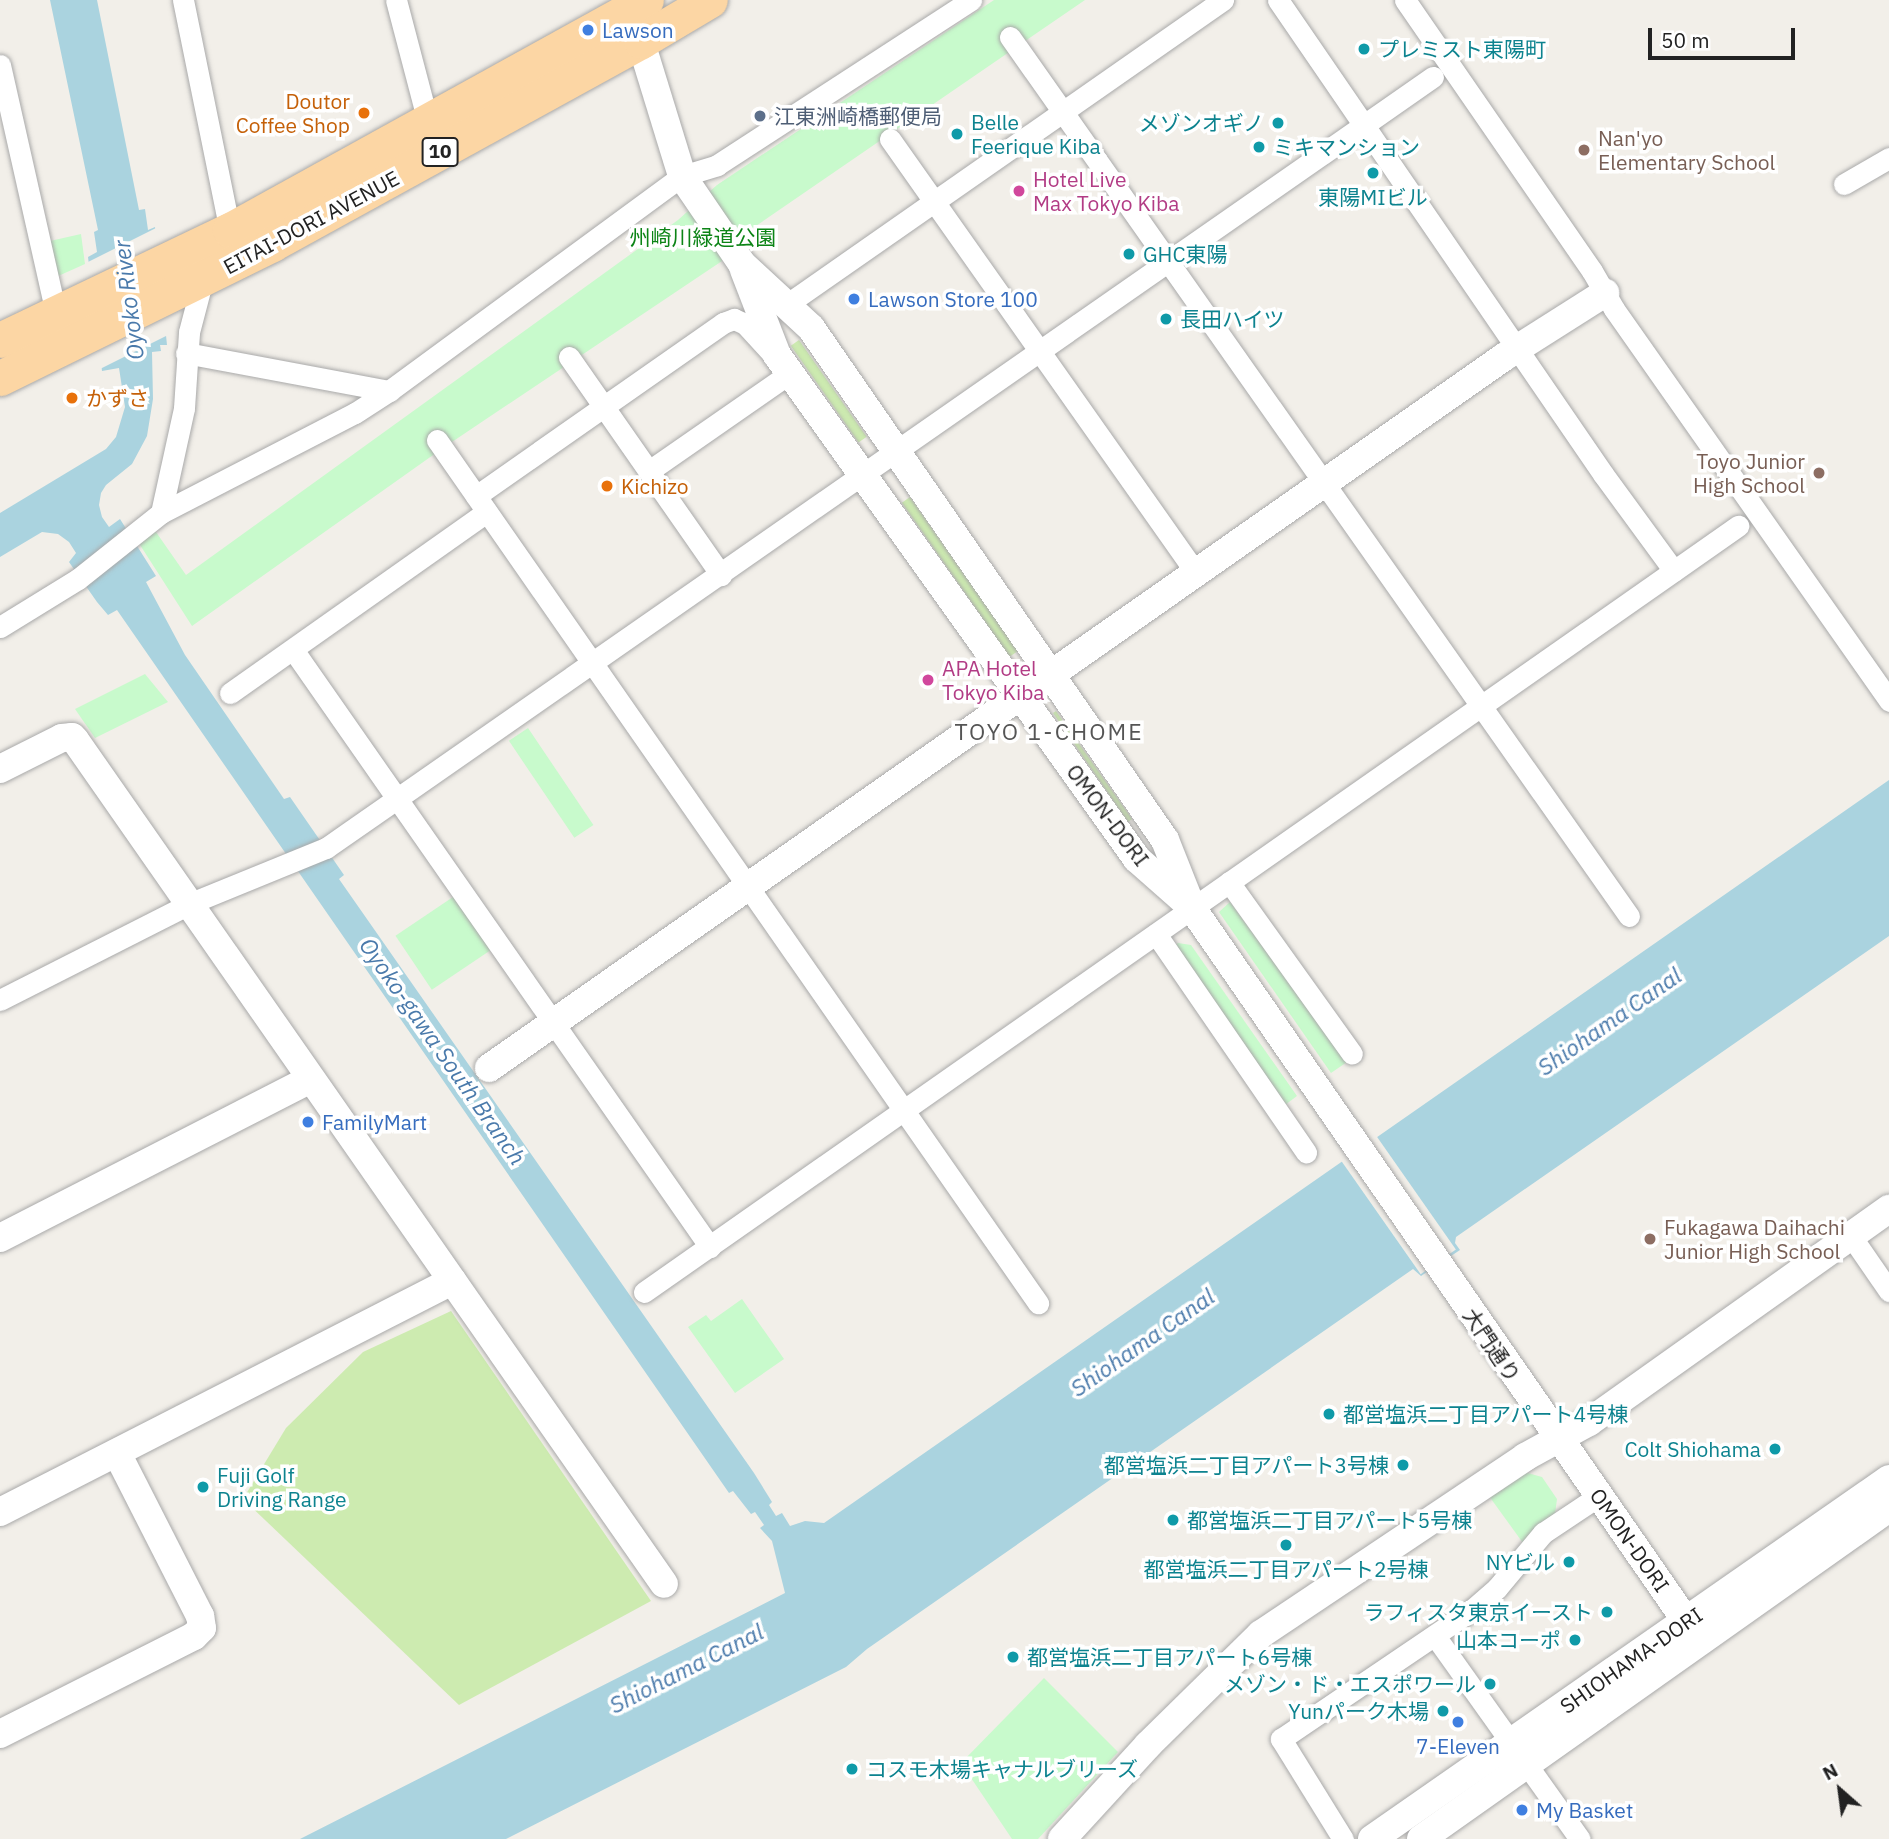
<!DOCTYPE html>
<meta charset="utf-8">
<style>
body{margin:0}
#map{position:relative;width:1889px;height:1839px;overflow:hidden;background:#f2efe9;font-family:"IBM Plex Sans","Noto Sans JP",sans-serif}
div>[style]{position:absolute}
.grass>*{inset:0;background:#cdebb0;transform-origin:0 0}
.park>*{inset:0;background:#c8facc;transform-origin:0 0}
.water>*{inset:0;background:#aad3df}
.pier>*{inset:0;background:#f2efe9;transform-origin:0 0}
.roads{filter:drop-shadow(0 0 2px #a9a9a9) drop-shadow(0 0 2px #a9a9a9)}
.minor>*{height:21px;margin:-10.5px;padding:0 10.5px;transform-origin:10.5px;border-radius:10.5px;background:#fff}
.tertiary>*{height:28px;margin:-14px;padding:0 14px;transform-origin:14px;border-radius:14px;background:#fff}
.primary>*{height:35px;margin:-17.5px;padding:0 17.5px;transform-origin:17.5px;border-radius:17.5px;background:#fcd6a4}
.dots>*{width:19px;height:19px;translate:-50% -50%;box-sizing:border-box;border:4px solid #fff;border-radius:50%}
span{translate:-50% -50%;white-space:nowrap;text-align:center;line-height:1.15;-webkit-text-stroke:7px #fff;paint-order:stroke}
.shield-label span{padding:2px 5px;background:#fff;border:2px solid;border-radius:5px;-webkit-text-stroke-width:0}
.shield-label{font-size:19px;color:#222;font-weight:700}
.shop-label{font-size:21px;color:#366cbe}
.left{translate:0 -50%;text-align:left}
.culture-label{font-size:21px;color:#0d838f}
.right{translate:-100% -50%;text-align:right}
.food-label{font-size:21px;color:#c56008}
.service-label{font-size:21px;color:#4e5e75}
.education-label{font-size:21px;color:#785e54}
.hotel-label{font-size:21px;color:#b23c85}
.street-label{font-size:21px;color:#222}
.park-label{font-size:21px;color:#0c8416}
.water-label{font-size:23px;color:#4a7aab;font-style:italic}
.neighbourhood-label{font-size:23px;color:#555;letter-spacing:2px}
.north{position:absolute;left:1805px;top:1755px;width:70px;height:70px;-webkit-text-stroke:5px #fff;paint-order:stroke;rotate:332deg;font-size:19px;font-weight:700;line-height:28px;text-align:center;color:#222}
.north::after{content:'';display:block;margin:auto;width:24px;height:32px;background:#222;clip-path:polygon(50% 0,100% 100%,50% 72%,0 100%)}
.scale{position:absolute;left:1648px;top:28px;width:147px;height:32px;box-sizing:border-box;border:4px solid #222;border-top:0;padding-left:9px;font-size:21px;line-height:24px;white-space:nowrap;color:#222;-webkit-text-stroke:5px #fff;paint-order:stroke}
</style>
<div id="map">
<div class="grass">
<i style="left:799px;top:340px;width:118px;height:10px;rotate:55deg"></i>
<i style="left:910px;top:497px;width:188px;height:10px;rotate:55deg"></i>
<i style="clip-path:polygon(1056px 711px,1132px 819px,1128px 822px,1053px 713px)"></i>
<i style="clip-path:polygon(451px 1311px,651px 1601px,459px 1705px,243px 1499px,286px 1428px,363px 1352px)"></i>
</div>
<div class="park">
<i style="clip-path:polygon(994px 0,1085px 0,750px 230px,722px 261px,443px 448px,192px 626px,133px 534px,149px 522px,186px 575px,678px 220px,717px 185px)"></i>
<i style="clip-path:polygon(81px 234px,85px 264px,56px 277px,50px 241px)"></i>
<i style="clip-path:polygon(145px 674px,168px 702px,95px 738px,75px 709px)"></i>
<i style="left:528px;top:728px;width:117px;height:23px;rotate:56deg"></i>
<i style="left:456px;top:895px;width:65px;height:73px;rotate:56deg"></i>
<i style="clip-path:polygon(1230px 902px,1347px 1062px,1331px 1073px,1219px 912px)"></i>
<i style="clip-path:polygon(1178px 943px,1191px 945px,1297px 1096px,1285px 1105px,1174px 946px)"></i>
<i style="clip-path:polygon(742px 1299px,784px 1359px,735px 1393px,688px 1327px,706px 1315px,711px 1321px)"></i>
<i style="clip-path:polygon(1524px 1472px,1542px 1477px,1557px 1499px,1555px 1514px,1523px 1543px,1489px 1496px)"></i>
<i style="clip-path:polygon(1044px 1678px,1118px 1752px,1038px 1839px,1012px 1839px,961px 1763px)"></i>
</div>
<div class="water">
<i style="clip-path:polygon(50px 0,97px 0,139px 210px,145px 209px,148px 230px,155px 227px,167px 345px,160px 345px,161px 351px,152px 352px,153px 399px,147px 436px,132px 464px,106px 485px,101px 493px,99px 505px,102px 517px,109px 527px,120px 519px,156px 576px,146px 582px,185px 655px,284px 799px,290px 797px,344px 875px,339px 879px,754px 1473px,772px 1502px,769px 1505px,776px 1516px,782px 1513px,790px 1526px,805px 1521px,824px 1523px,1889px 780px,1889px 936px,1456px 1237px,1455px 1243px,1460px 1250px,1421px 1276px,1413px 1269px,867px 1649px,846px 1667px,506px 1839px,300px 1839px,785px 1593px,772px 1541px,760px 1528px,764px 1525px,755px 1512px,751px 1514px,733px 1491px,729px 1493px,117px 610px,108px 615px,97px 602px,69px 562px,76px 553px,69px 542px,58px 534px,42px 532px,0 557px,0 513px,106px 449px,116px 437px,125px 407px,119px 368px,102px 371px,88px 257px,97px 252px,94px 232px,98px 230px)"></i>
</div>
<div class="pier">
<i style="clip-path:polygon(156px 228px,168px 335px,100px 369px,86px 263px)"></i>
<i style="left:1375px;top:1134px;width:141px;height:43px;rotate:55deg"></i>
</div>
<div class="roads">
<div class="minor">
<i style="left:183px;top:0;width:235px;rotate:78.5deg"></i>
<i style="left:230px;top:230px;width:9px;rotate:117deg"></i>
<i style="left:396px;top:0;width:126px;rotate:75.3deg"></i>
<i style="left:1278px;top:0;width:575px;rotate:55.56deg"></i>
<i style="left:1603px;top:474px;width:120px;rotate:53.8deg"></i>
<i style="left:1405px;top:0;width:329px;rotate:55.4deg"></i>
<i style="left:1592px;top:271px;width:44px;rotate:59.9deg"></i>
<i style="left:1614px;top:309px;width:479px;rotate:54.9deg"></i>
<i style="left:1010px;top:37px;width:1075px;rotate:54.85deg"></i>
<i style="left:0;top:65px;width:263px;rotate:77.3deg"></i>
<i style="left:890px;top:139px;width:531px;rotate:54.81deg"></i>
<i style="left:1844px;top:184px;width:52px;rotate:-30deg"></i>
<i style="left:786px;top:305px;width:533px;rotate:-34.91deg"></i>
<i style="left:186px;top:353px;width:207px;rotate:10.6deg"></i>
<i style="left:569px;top:357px;width:266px;rotate:55.1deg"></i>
<i style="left:437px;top:440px;width:1052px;rotate:55.15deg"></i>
<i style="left:476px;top:496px;width:302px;rotate:-35deg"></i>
<i style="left:723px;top:323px;width:12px;rotate:-20deg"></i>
<i style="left:734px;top:319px;width:12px;rotate:24deg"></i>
<i style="left:745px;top:324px;width:67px;rotate:47.4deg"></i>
<i style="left:790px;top:373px;width:172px;rotate:145.2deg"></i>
<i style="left:161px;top:513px;width:107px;rotate:-77.6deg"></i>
<i style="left:184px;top:408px;width:76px;rotate:-86.2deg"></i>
<i style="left:189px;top:332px;width:59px;rotate:-75.3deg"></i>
<i style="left:0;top:627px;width:92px;rotate:-31.6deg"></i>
<i style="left:78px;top:579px;width:106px;rotate:-38.5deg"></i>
<i style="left:161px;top:513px;width:218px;rotate:-27.3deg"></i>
<i style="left:355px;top:413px;width:40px;rotate:-32.9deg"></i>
<i style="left:389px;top:391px;width:363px;rotate:-36.3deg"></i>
<i style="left:682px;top:176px;width:37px;rotate:-17deg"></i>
<i style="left:717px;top:165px;width:303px;rotate:-33deg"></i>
<i style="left:294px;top:651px;width:727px;rotate:55.09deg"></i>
<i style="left:230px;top:693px;width:314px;rotate:-35.2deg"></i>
<i style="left:1229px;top:882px;width:211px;rotate:54.4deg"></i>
<i style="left:1156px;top:934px;width:265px;rotate:55.5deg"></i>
<i style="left:0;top:1000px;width:214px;rotate:-26.9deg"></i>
<i style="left:191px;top:903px;width:146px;rotate:-22.2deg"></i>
<i style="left:326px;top:848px;width:1349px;rotate:-34.86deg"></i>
<i style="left:1851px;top:1236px;width:67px;rotate:55.4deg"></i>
<i style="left:644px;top:1292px;width:1336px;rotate:-35deg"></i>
<i style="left:1435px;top:1636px;width:249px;rotate:54.5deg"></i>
<i style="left:1343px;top:1839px;width:118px;rotate:-121.8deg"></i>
<i style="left:1281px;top:1739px;width:232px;rotate:-34.1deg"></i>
<i style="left:1473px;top:1609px;width:32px;rotate:-41deg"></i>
<i style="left:1497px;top:1588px;width:72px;rotate:-50.1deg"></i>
<i style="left:1543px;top:1533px;width:69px;rotate:-33.7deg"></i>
</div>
<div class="tertiary">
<i style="left:635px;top:23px;width:160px;rotate:72.9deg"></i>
<i style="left:682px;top:176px;width:107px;rotate:55.7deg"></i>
<i style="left:742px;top:264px;width:94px;rotate:42.8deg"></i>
<i style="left:811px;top:328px;width:622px;rotate:55.34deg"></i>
<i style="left:1165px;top:840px;width:73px;rotate:68.3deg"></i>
<i style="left:1192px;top:908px;width:892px;rotate:55.28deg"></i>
<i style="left:744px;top:270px;width:91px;rotate:68.8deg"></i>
<i style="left:777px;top:355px;width:619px;rotate:54.46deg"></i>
<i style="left:1137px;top:859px;width:68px;rotate:41.4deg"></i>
<i style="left:0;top:769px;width:69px;rotate:-26.6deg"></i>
<i style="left:62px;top:738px;width:10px;rotate:-6deg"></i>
<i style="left:72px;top:737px;width:4px;rotate:45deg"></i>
<i style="left:75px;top:740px;width:1029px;rotate:55.09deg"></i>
<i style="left:489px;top:1068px;width:1239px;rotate:-35.01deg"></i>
<i style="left:1504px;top:357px;width:120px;rotate:-32.4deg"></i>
<i style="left:0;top:1238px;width:349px;rotate:-27.1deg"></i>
<i style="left:0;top:1512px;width:508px;rotate:-27.07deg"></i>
<i style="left:0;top:1734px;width:217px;rotate:-26.8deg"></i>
<i style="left:194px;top:1636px;width:11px;rotate:-45deg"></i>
<i style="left:202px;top:1628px;width:12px;rotate:-99deg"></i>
<i style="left:200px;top:1616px;width:183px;rotate:-117deg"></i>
<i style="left:1062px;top:1839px;width:127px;rotate:-47.5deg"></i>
<i style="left:1148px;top:1745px;width:158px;rotate:-44.5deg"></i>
<i style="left:1261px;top:1634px;width:318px;rotate:-33.8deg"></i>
<i style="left:1525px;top:1457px;width:73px;rotate:-28.7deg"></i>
<i style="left:1589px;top:1422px;width:368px;rotate:-35.4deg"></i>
<i style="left:1372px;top:1839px;width:630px;rotate:-34.85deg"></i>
<i style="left:1421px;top:1839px;width:573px;rotate:-35.27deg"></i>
</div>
<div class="primary">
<i style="left:0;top:340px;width:255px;rotate:-25.6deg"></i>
<i style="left:230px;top:230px;width:475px;rotate:-28.9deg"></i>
<i style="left:0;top:378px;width:303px;rotate:-26.2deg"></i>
<i style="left:272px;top:244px;width:421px;rotate:-28.8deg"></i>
<i style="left:641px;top:41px;width:80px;rotate:-30.7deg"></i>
</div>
</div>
<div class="dots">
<i style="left:588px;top:30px;background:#3f7fe0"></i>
<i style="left:1364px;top:49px;background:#0f9aa8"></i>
<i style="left:364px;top:113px;background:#e8710a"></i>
<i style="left:760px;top:116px;background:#5c6f8a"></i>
<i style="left:1278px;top:123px;background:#0f9aa8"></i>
<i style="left:957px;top:134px;background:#0f9aa8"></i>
<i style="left:1259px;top:147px;background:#0f9aa8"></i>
<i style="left:1584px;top:150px;background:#8d6e63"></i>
<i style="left:1373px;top:173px;background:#0f9aa8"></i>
<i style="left:1019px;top:191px;background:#d1479c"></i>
<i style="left:1129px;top:254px;background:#0f9aa8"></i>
<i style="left:854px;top:299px;background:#3f7fe0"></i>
<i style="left:1166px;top:319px;background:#0f9aa8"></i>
<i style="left:72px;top:398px;background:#e8710a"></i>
<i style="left:1819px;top:473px;background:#8d6e63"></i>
<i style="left:607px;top:486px;background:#e8710a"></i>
<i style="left:928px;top:680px;background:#d1479c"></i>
<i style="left:308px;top:1122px;background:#3f7fe0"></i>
<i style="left:1650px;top:1239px;background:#8d6e63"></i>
<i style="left:1329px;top:1414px;background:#0f9aa8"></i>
<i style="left:1775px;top:1449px;background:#0f9aa8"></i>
<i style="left:1403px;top:1465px;background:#0f9aa8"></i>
<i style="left:203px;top:1487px;background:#0f9aa8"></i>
<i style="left:1173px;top:1520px;background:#0f9aa8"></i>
<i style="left:1286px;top:1545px;background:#0f9aa8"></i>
<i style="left:1569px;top:1562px;background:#0f9aa8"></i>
<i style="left:1607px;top:1612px;background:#0f9aa8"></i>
<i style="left:1575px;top:1640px;background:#0f9aa8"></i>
<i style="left:1013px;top:1657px;background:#0f9aa8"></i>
<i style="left:1490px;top:1684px;background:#0f9aa8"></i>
<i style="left:1443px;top:1711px;background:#0f9aa8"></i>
<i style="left:1458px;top:1722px;background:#3f7fe0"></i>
<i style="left:852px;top:1769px;background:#0f9aa8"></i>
<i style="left:1522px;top:1810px;background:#3f7fe0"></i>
</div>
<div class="shield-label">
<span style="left:440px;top:152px">10</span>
</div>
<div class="shop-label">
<span class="left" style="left:602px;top:30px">Lawson</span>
<span class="left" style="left:868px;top:299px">Lawson Store 100</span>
<span class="left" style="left:322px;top:1122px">FamilyMart</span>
<span style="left:1458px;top:1746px">7-Eleven</span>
<span class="left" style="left:1536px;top:1810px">My Basket</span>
</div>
<div class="culture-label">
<span class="left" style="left:1378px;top:49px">プレミスト東陽町</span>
<span class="left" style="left:971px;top:134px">Belle<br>Feerique Kiba</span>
<span class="right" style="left:1264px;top:123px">メゾンオギノ</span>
<span class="left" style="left:1273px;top:147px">ミキマンション</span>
<span style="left:1373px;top:197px">東陽MIビル</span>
<span class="left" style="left:1143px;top:254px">GHC東陽</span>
<span class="left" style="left:1180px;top:319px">長田ハイツ</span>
<span class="left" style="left:1343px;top:1414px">都営塩浜二丁目アパート4号棟</span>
<span class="right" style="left:1761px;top:1449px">Colt Shiohama</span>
<span class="right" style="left:1389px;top:1465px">都営塩浜二丁目アパート3号棟</span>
<span class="left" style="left:217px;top:1487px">Fuji Golf<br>Driving Range</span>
<span class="left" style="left:1187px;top:1520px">都営塩浜二丁目アパート5号棟</span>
<span class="right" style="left:1555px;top:1562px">NYビル</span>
<span style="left:1286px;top:1569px">都営塩浜二丁目アパート2号棟</span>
<span class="right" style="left:1593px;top:1612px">ラフィスタ東京イースト</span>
<span class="right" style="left:1561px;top:1640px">山本コーポ</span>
<span class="left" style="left:1027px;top:1657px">都営塩浜二丁目アパート6号棟</span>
<span class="right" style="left:1476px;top:1684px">メゾン・ド・エスポワール</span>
<span class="right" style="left:1429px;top:1711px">Yunパーク木場</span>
<span class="left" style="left:866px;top:1769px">コスモ木場キャナルブリーズ</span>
</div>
<div class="food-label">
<span class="right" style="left:350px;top:113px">Doutor<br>Coffee Shop</span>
<span class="left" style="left:86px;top:398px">かずさ</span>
<span class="left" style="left:621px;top:486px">Kichizo</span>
</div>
<div class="service-label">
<span class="left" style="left:774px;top:116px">江東洲崎橋郵便局</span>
</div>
<div class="education-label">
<span class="left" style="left:1598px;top:150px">Nan'yo<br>Elementary School</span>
<span class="right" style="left:1805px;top:473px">Toyo Junior<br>High School</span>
<span class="left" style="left:1664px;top:1239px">Fukagawa Daihachi<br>Junior High School</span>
</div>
<div class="hotel-label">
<span class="left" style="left:1033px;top:191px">Hotel Live<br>Max Tokyo Kiba</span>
<span class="left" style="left:942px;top:680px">APA Hotel<br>Tokyo Kiba</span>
</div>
<div class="street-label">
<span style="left:311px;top:222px;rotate:-28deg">EITAI-DORI AVENUE</span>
<span style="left:1108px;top:815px;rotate:53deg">OMON-DORI</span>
<span style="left:1492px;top:1345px;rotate:56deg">大門通り</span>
<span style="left:1630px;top:1540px;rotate:55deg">OMON-DORI</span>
<span style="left:1631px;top:1660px;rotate:-35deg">SHIOHAMA-DORI</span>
</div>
<div class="park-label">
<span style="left:703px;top:237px">州崎川緑道公園</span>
</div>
<div class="water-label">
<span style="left:128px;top:300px;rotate:-97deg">Oyoko River</span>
<span style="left:1609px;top:1021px;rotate:-35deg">Shiohama Canal</span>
<span style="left:443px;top:1051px;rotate:55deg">Oyoko-gawa South Branch</span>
<span style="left:1142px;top:1342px;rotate:-35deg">Shiohama Canal</span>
<span style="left:686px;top:1668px;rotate:-27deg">Shiohama Canal</span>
</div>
<div class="neighbourhood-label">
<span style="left:1049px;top:731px">TOYO 1-CHOME</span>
</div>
<div class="north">N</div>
<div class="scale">50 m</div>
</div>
